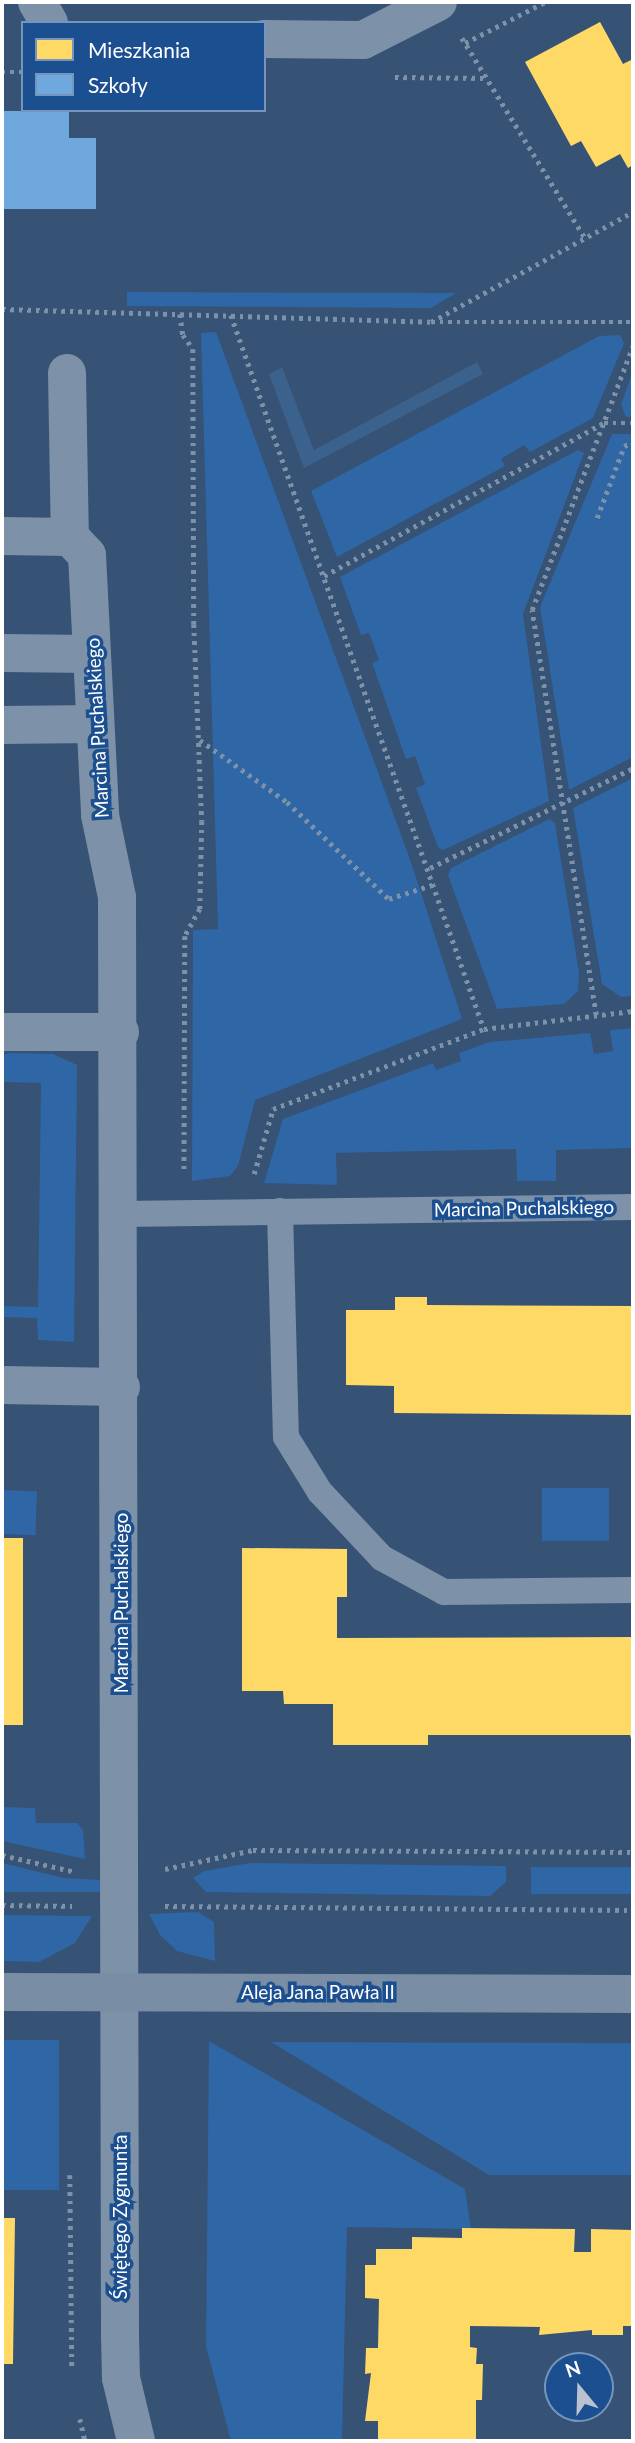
<!DOCTYPE html>
<meta charset="utf-8">
<style>
body{margin:0}
#map{position:relative;width:635px;height:2443px;overflow:hidden;background:#365274;font-family:Lato,sans-serif}
div>[style]{position:absolute}
.green>*{inset:0;background:#2f66a5;transform-origin:0 0}
.water>*{inset:0;background:#3b618d}
.homes>*{inset:0;background:#ffd966;transform-origin:0 0}
.schools>*{inset:0;background:#6fa8dc}
.path>*{height:4.5px;margin-top:-2.25px;transform-origin:0;background:repeating-linear-gradient(90deg,#7d92a8 0 3.5px,transparent 0 8.5px)}
.lane>*{height:26px;margin:-13px;padding:0 13px;transform-origin:13px;border-radius:13px;background:#7d92a8}
.street>*{height:38px;margin:-19px;padding:0 19px;transform-origin:19px;border-radius:19px;background:#7d92a8}
.secondary>*{height:38px;margin:-19px;padding:0 19px;transform-origin:19px;border-radius:19px;background:#798da4}
span{translate:-50% -50%;white-space:nowrap;text-align:center;line-height:1.15;-webkit-text-stroke:7px #1b4f8f;paint-order:stroke}
.street-label{font-size:19px;color:#fff}
.frame{position:absolute;inset:0;border:4px solid #fff;pointer-events:none}
.legend{position:absolute;left:21px;top:21px;width:245px;height:91px;box-sizing:border-box;background:#1b4f8f;border:2px solid #7695bc;margin:0;padding:9px 12px;list-style:none;font-size:21px;color:#fff}
.legend li{display:flex;align-items:center;gap:14px;height:35px}
.legend b{width:35px;border:2px solid #7695bc}
.north{position:absolute;left:544px;top:2352px;width:70px;height:70px;box-sizing:border-box;background:#1b4f8f;border:2px solid #7695bc;border-radius:50%;rotate:341deg;font-size:19px;font-weight:700;line-height:28px;text-align:center;color:#fff}
.north::after{content:'';display:block;margin:auto;width:24px;height:32px;background:#b9c2ce;clip-path:polygon(50% 0,100% 100%,50% 72%,0 100%)}
</style>
<div id="map">
<div class="green">
<i style="clip-path:polygon(127px 292px,456px 293px,431px 308px,127px 306px)"></i>
<i style="clip-path:polygon(216px 332px,411px 862px,462px 1019px,255px 1100px,238px 1166px,230px 1176px,192px 1181px,193px 930px,218px 929px,201px 333px)"></i>
<i style="clip-path:polygon(620px 335px,624px 343px,593px 418px,530px 452px,524px 445px,501px 459px,505px 466px,337px 557px,311px 491px,599px 336px)"></i>
<i style="clip-path:polygon(633px 370px,633px 417px,626px 417px,621px 405px)"></i>
<i style="clip-path:polygon(612px 434px,633px 434px,633px 757px,569px 790px,540px 607px)"></i>
<i style="clip-path:polygon(578px 450px,584px 453px,523px 614px,549px 801px,443px 850px,438px 847px,416px 788px,425px 784px,415px 756px,406px 759px,372px 663px,379px 660px,369px 633px,361px 635px,340px 577px)"></i>
<i style="clip-path:polygon(633px 778px,633px 996px,621px 997px,602px 984px,573px 808px)"></i>
<i style="clip-path:polygon(549px 819px,555px 823px,579px 973px,578px 991px,564px 1004px,497px 1009px,448px 875px,451px 868px)"></i>
<i style="clip-path:polygon(633px 1028px,633px 1148px,556px 1150px,556px 1181px,517px 1181px,516px 1149px,336px 1153px,337px 1185px,264px 1183px,283px 1119px,433px 1063px,436px 1070px,461px 1061px,459px 1053px,490px 1042px,590px 1033px,594px 1054px,613px 1051px,610px 1030px)"></i>
<i style="clip-path:polygon(9px 1053px,53px 1054px,77px 1065px,74px 1342px,38px 1340px,37px 1318px,2px 1317px,2px 1306px,38px 1307px,41px 1083px,2px 1082px,2px 1055px)"></i>
<i style="left:542px;top:1488px;width:67px;height:53px"></i>
<i style="left:2px;top:1490px;width:35px;height:44px;rotate:2deg"></i>
<i style="clip-path:polygon(2px 1807px,35px 1808px,36px 1823px,77px 1823px,83px 1830px,85px 1859px,2px 1841px)"></i>
<i style="clip-path:polygon(2px 1863px,64px 1878px,100px 1880px,100px 1892px,2px 1892px)"></i>
<i style="clip-path:polygon(250px 1863px,506px 1866px,506px 1882px,490px 1896px,206px 1892px,193px 1878px,204px 1871px)"></i>
<i style="left:531px;top:1867px;width:102px;height:27px"></i>
<i style="clip-path:polygon(198px 1912px,214px 1922px,215px 1961px,177px 1951px,160px 1935px,149px 1914px)"></i>
<i style="clip-path:polygon(2px 1915px,92px 1916px,75px 1943px,39px 1962px,2px 1961px)"></i>
<i style="left:2px;top:2040px;width:57px;height:150px"></i>
<i style="clip-path:polygon(209px 2041px,465px 2189px,471px 2229px,347px 2227px,342px 2441px,231px 2441px,206px 2346px)"></i>
<i style="clip-path:polygon(271px 2042px,633px 2043px,633px 2175px,489px 2175px)"></i>
</div>
<div class="water">
<i style="clip-path:polygon(477px 362px,483px 374px,304px 468px,269px 374px,282px 367px,314px 450px)"></i>
</div>
<div class="homes">
<i style="clip-path:polygon(600px 22px,623px 64px,633px 59px,633px 165px,628px 168px,620px 154px,596px 167px,581px 141px,571px 146px,525px 62px)"></i>
<i style="clip-path:polygon(395px 1297px,427px 1297px,427px 1305px,633px 1306px,633px 1415px,394px 1413px,394px 1386px,346px 1385px,346px 1310px,395px 1310px)"></i>
<i style="left:2px;top:1538px;width:21px;height:187px"></i>
<i style="clip-path:polygon(242px 1548px,347px 1549px,347px 1597px,337px 1597px,337px 1638px,633px 1637px,633px 1745px,630px 1735px,428px 1735px,428px 1745px,333px 1745px,333px 1704px,284px 1704px,283px 1691px,242px 1691px)"></i>
<i style="clip-path:polygon(2px 2218px,15px 2218px,13px 2364px,2px 2364px)"></i>
<i style="clip-path:polygon(462px 2228px,575px 2229px,574px 2252px,591px 2252px,591px 2229px,633px 2230px,633px 2326px,623px 2326px,623px 2335px,592px 2335px,592px 2330px,539px 2335px,540px 2327px,470px 2326px,470px 2347px,477px 2348px,476px 2364px,483px 2364px,482px 2400px,476px 2400px,476px 2441px,378px 2441px,378px 2421px,365px 2421px,371px 2373px,365px 2374px,366px 2348px,378px 2348px,379px 2299px,365px 2298px,365px 2265px,376px 2265px,376px 2249px,412px 2249px,412px 2237px,462px 2238px)"></i>
</div>
<div class="schools">
<i style="clip-path:polygon(2px 111px,69px 111px,69px 138px,96px 138px,96px 209px,2px 209px)"></i>
</div>
<div class="path">
<i style="left:462px;top:38px;width:235px;rotate:58.4deg"></i>
<i style="left:465px;top:43px;width:90px;rotate:-27.1deg"></i>
<i style="left:2px;top:72px;width:21px"></i>
<i style="left:395px;top:77px;width:91px;rotate:0.6deg"></i>
<i style="left:2px;top:309px;width:429px;rotate:1.7deg"></i>
<i style="left:431px;top:322px;width:230px;rotate:-28.6deg"></i>
<i style="left:180px;top:314px;width:21px;rotate:82deg"></i>
<i style="left:183px;top:335px;width:17px;rotate:54deg"></i>
<i style="left:193px;top:349px;width:275px;rotate:89.8deg"></i>
<i style="left:194px;top:624px;width:197px;rotate:87.7deg"></i>
<i style="left:202px;top:821px;width:88px;rotate:91.3deg"></i>
<i style="left:200px;top:909px;width:31px;rotate:119deg"></i>
<i style="left:185px;top:936px;width:237px;rotate:90.2deg"></i>
<i style="left:231px;top:315px;width:757px;rotate:70.49deg"></i>
<i style="left:431px;top:322px;width:202px"></i>
<i style="left:597px;top:518px;width:77px;rotate:-69.4deg"></i>
<i style="left:624px;top:446px;width:10px;rotate:-24deg"></i>
<i style="left:324px;top:576px;width:319px;rotate:-28.7deg"></i>
<i style="left:604px;top:423px;width:29px"></i>
<i style="left:200px;top:740px;width:107px;rotate:35.5deg"></i>
<i style="left:287px;top:802px;width:141px;rotate:43.6deg"></i>
<i style="left:389px;top:899px;width:48px;rotate:-18.1deg"></i>
<i style="left:430px;top:868px;width:226px;rotate:-26.2deg"></i>
<i style="left:596px;top:1015px;width:410px;rotate:-99deg"></i>
<i style="left:532px;top:610px;width:284px;rotate:-69.1deg"></i>
<i style="left:254px;top:1174px;width:68px;rotate:-73.7deg"></i>
<i style="left:273px;top:1109px;width:226px;rotate:-20.8deg"></i>
<i style="left:484px;top:1029px;width:150px;rotate:-6.9deg"></i>
<i style="left:2px;top:1855px;width:72px;rotate:12.9deg"></i>
<i style="left:165px;top:1869px;width:90px;rotate:-12.2deg"></i>
<i style="left:253px;top:1850px;width:380px;rotate:0.3deg"></i>
<i style="left:2px;top:1905px;width:70px;rotate:0.8deg"></i>
<i style="left:165px;top:1906px;width:468px;rotate:0.5deg"></i>
<i style="left:70px;top:2175px;width:191px;rotate:89.4deg"></i>
<i style="left:80px;top:2419px;width:23px;rotate:77deg"></i>
</div>
<div class="lane">
<i style="left:280px;top:1211px;width:226px;rotate:88.5deg"></i>
<i style="left:286px;top:1437px;width:65px;rotate:58.3deg"></i>
<i style="left:320px;top:1492px;width:91px;rotate:46.8deg"></i>
<i style="left:382px;top:1558px;width:71px;rotate:28.7deg"></i>
<i style="left:444px;top:1592px;width:189px;rotate:-0.6deg"></i>
<i style="left:121px;top:1214px;width:512px;rotate:-0.78deg"></i>
</div>
<div class="street">
<i style="left:37px;top:2px;width:24px;rotate:60deg"></i>
<i style="left:264px;top:39px;width:99px;rotate:0.6deg"></i>
<i style="left:363px;top:40px;width:84px;rotate:-26.9deg"></i>
<i style="left:67px;top:373px;width:164px;rotate:89deg"></i>
<i style="left:70px;top:537px;width:25px;rotate:47deg"></i>
<i style="left:87px;top:555px;width:260px;rotate:87.1deg"></i>
<i style="left:100px;top:815px;width:84px;rotate:78.3deg"></i>
<i style="left:117px;top:897px;width:1438px;rotate:89.88deg"></i>
<i style="left:120px;top:2335px;width:43px;rotate:88.7deg"></i>
<i style="left:121px;top:2378px;width:65px;rotate:76.6deg"></i>
<i style="left:2px;top:536px;width:68px;rotate:0.8deg"></i>
<i style="left:2px;top:653px;width:90px;rotate:0.6deg"></i>
<i style="left:2px;top:725px;width:93px;rotate:-0.6deg"></i>
<i style="left:2px;top:1032px;width:118px"></i>
<i style="left:2px;top:1385px;width:119px;rotate:1deg"></i>
</div>
<div class="secondary">
<i style="left:2px;top:1992px;width:631px;rotate:0.18deg"></i>
</div>
<div class="street-label">
<span style="left:97px;top:728px;rotate:-93deg">Marcina Puchalskiego</span>
<span style="left:524px;top:1208px;rotate:-1deg">Marcina Puchalskiego</span>
<span style="left:121px;top:1603px;rotate:-90deg">Marcina Puchalskiego</span>
<span style="left:318px;top:1992px">Aleja Jana Pawła II</span>
<span style="left:120px;top:2217px;rotate:-90deg">Świętego Zygmunta</span>
</div>
<div class="frame"></div>
<ul class="legend">
<li><b style="height:19px;background:#ffd966"></b>Mieszkania</li>
<li><b style="height:19px;background:#6fa8dc"></b>Szkoły</li>
</ul>
<div class="north">N</div>
</div>
